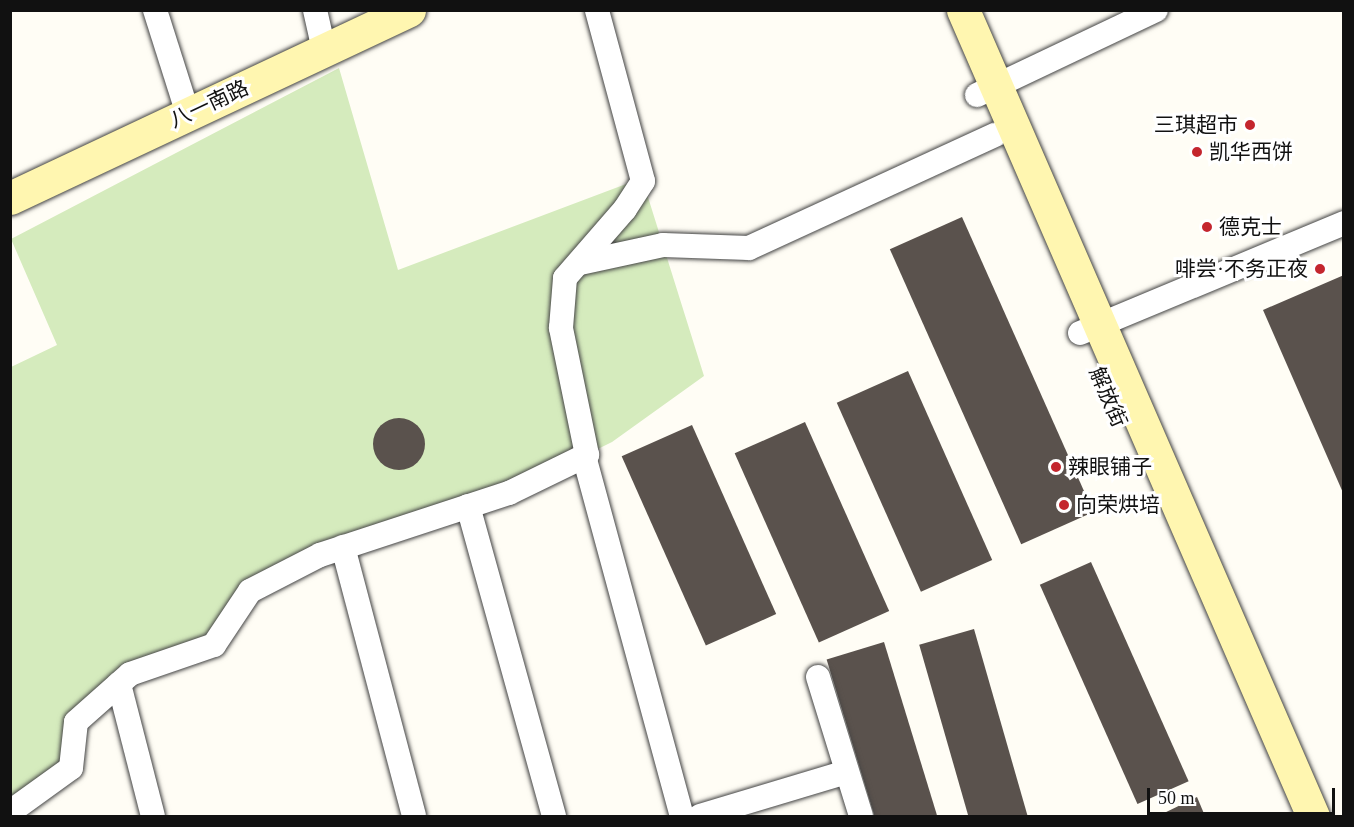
<!DOCTYPE html>
<meta charset="utf-8">
<style>
body{margin:0}
#map{position:relative;width:1354px;height:827px;overflow:hidden;background:#fffdf5;font-family:"Times New Roman","Noto Sans SC",serif}
div>[style]{position:absolute}
.green>*{inset:0;background:#d5ebbd}
.building>*{inset:0;background:#5a524d;transform-origin:0 0}
.round{border-radius:50%}
.roads{filter:drop-shadow(0 0 2px #444) drop-shadow(0 0 2px #444)}
.street>*{height:24px;margin:-12px;padding:0 12px;transform-origin:12px;border-radius:12px;background:#fff}
.secondary>*{height:33px;margin:-16.5px;padding:0 16.5px;transform-origin:16.5px;border-radius:16.5px;background:#fff6b0}
.dots>*{width:16px;height:16px;translate:-50% -50%;box-sizing:border-box;border:3px solid #fff;border-radius:50%}
span{translate:-50% -50%;white-space:nowrap;text-align:center;line-height:1.15;-webkit-text-stroke:6px #fff;paint-order:stroke}
.street-label{font-size:21px;color:#111}
.poi-label{font-size:21px;color:#111}
.right{translate:-100% -50%;text-align:right}
.left{translate:0 -50%;text-align:left}
.frame{position:absolute;inset:0;border:12px solid #111;pointer-events:none}
.scale{position:absolute;left:1147px;top:788px;width:188px;height:27px;box-sizing:border-box;border:3px solid #111;border-top:0;padding-left:8px;font-size:18px;line-height:21px;white-space:nowrap;color:#111;-webkit-text-stroke:4px #fff;paint-order:stroke}
</style>
<div id="map">
<div class="green">
<i style="clip-path:polygon(339px 68px,398px 270px,642px 178px,704px 376px,612px 442px,509px 493px,241px 596px,214px 645px,130px 673px,76px 722px,71px 768px,11px 812px,11px 367px,57px 345px,11px 239px)"></i>
</div>
<div class="building">
<i style="left:962px;top:217px;width:323px;height:79px;rotate:66deg"></i>
<i style="clip-path:polygon(1344px 275px,1344px 495px,1263px 310px)"></i>
<i style="left:908px;top:371px;width:207px;height:78px;rotate:66deg"></i>
<i class="round" style="left:373px;top:418px;width:52px;height:52px"></i>
<i style="left:805px;top:422px;width:207px;height:77px;rotate:66deg"></i>
<i style="left:692px;top:425px;width:207px;height:77px;rotate:66deg"></i>
<i style="left:1091px;top:562px;width:240px;height:56px;rotate:66deg"></i>
<i style="left:974px;top:629px;width:194px;height:57px;rotate:74deg"></i>
<i style="left:884px;top:642px;width:182px;height:60px;rotate:73deg"></i>
<i style="clip-path:polygon(1197px 797px,1205px 816px,1158px 816px)"></i>
</div>
<div class="roads">
<div class="street">
<i style="left:155px;top:10px;width:109px;rotate:72.4deg"></i>
<i style="left:315px;top:10px;width:41px;rotate:77.3deg"></i>
<i style="left:977px;top:95px;width:198px;rotate:-25.4deg"></i>
<i style="left:580px;top:263px;width:85px;rotate:-12.2deg"></i>
<i style="left:663px;top:245px;width:86px;rotate:2deg"></i>
<i style="left:749px;top:248px;width:271px;rotate:-24.7deg"></i>
<i style="left:1080px;top:333px;width:286px;rotate:-22.6deg"></i>
<i style="left:584px;top:456px;width:373px;rotate:74.8deg"></i>
<i style="left:468px;top:506px;width:322px;rotate:74.5deg"></i>
<i style="left:343px;top:547px;width:278px;rotate:75.2deg"></i>
<i style="left:818px;top:677px;width:145px;rotate:72.8deg"></i>
<i style="left:119px;top:684px;width:136px;rotate:75.6deg"></i>
<i style="left:10px;top:812px;width:75px;rotate:-35.8deg"></i>
<i style="left:71px;top:768px;width:46px;rotate:-83.8deg"></i>
<i style="left:76px;top:722px;width:72px;rotate:-41.6deg"></i>
<i style="left:130px;top:674px;width:89px;rotate:-19deg"></i>
<i style="left:214px;top:645px;width:65px;rotate:-56.3deg"></i>
<i style="left:250px;top:591px;width:79px;rotate:-27.2deg"></i>
<i style="left:320px;top:555px;width:199px;rotate:-18.2deg"></i>
<i style="left:509px;top:493px;width:87px;rotate:-26deg"></i>
<i style="left:587px;top:455px;width:130px;rotate:-101.6deg"></i>
<i style="left:561px;top:328px;width:50px;rotate:-85.4deg"></i>
<i style="left:565px;top:278px;width:91px;rotate:-49deg"></i>
<i style="left:625px;top:209px;width:33px;rotate:-57deg"></i>
<i style="left:643px;top:181px;width:177px;rotate:-105.1deg"></i>
<i style="left:700px;top:816px;width:153px;rotate:-16.7deg"></i>
</div>
<div class="secondary">
<i style="left:963px;top:10px;width:879px;rotate:66.53deg"></i>
<i style="left:10px;top:198px;width:441px;rotate:-25.2deg"></i>
</div>
</div>
<div class="dots">
<i style="left:1250px;top:125px;background:#c4262e"></i>
<i style="left:1197px;top:152px;background:#c4262e"></i>
<i style="left:1207px;top:227px;background:#c4262e"></i>
<i style="left:1320px;top:269px;background:#c4262e"></i>
<i style="left:1056px;top:467px;background:#c4262e"></i>
<i style="left:1064px;top:505px;background:#c4262e"></i>
</div>
<div class="street-label">
<span style="left:209px;top:104px;rotate:-25deg">八一南路</span>
<span style="left:1108px;top:397px;rotate:67deg">解放街</span>
</div>
<div class="poi-label">
<span class="right" style="left:1238px;top:125px">三琪超市</span>
<span class="left" style="left:1209px;top:152px">凯华西饼</span>
<span class="left" style="left:1219px;top:227px">德克士</span>
<span class="right" style="left:1308px;top:269px">啡尝·不务正夜</span>
<span class="left" style="left:1068px;top:467px">辣眼铺子</span>
<span class="left" style="left:1076px;top:505px">向荣烘培</span>
</div>
<div class="frame"></div>
<div class="scale">50 m</div>
</div>
